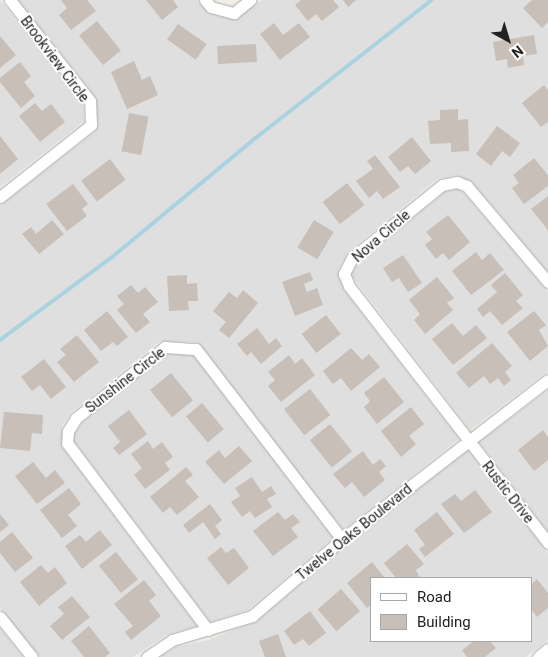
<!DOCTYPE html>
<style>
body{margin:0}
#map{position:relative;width:548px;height:657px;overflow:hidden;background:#f2efe9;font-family:Roboto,sans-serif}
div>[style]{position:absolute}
.residential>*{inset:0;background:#e0dfdf}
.stream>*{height:4px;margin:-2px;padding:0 2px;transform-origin:2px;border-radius:2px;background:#aad3df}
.building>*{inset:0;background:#c7bfb8;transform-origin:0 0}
.roads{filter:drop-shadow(0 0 1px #a9a9a9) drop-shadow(0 0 1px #a9a9a9)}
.minor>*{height:11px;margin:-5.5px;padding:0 5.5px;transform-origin:5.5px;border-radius:5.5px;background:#fff}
span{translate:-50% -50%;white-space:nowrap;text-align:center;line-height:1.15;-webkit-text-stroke:4px #fff;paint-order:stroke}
.street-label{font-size:14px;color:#222}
.legend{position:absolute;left:370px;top:577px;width:162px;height:65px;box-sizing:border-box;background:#fff;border:1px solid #a7a7a7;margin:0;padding:6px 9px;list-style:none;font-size:15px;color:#222}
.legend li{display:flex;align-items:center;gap:10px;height:25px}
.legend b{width:25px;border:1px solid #a7a7a7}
.north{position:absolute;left:483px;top:15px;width:50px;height:50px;-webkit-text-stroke:4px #fff;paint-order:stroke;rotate:141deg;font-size:14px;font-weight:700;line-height:20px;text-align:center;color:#222}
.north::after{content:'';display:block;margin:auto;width:18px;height:22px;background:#222;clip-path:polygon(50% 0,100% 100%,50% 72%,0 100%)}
</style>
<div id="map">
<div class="residential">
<i style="clip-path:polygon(0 0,83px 103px,84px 121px,0 187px)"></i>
<i style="clip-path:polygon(18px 0,197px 0,210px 14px,233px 19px,262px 0,548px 0,548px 272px,472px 182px,456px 175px,437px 179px,348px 252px,338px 270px,344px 290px,459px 439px,343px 530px,197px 342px,160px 341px,72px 412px,62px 426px,62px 447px,197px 626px,168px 634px,133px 657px,40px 657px,0 607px,0 206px,96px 131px,98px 125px,95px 96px)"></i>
<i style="clip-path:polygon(457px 189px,463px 192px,548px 292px,548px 371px,470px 430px,351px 275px,358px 263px,445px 192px)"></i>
<i style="clip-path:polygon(168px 354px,193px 355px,333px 538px,248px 610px,210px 622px,74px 441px,74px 434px,82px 423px)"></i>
<i style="clip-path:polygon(548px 390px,548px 532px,479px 442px)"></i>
<i style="clip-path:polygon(evenodd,468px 450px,548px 553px,548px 640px,526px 657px,160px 657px,176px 647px,208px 640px,257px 621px,347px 545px,468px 450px,372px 578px,532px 578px,532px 641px,372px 641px,372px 578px)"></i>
<i style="clip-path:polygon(0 628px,23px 657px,0 657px)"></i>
</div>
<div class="stream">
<i style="left:0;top:340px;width:138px;rotate:-36.5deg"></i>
<i style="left:111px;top:258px;width:190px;rotate:-39.7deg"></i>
<i style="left:257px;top:137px;width:222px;rotate:-38.1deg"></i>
</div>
<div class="building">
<i style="clip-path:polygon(61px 0,87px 0,96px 11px,71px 30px,59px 15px,67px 8px)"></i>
<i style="clip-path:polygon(146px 0,173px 0,178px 7px,162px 20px)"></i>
<i style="clip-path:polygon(301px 0,333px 0,339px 7px,322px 21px,316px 14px,308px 21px,295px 5px)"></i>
<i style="clip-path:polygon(343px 0,356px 0,348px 7px)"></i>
<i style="clip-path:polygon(532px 0,548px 0,548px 22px,542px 28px,523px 8px)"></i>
<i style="left:97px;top:21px;width:38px;height:23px;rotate:51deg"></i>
<i style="clip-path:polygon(274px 23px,283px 35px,299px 23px,310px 37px,280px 60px,260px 34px)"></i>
<i style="left:178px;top:24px;width:35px;height:19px;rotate:35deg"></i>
<i style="clip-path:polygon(534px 35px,537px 54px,523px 56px,524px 65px,508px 68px,507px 59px,496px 61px,493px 42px)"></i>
<i style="clip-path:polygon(0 36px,16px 55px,0 68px)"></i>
<i style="left:256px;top:44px;width:18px;height:39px;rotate:87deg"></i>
<i style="clip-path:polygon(134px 61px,142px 80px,150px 76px,158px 95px,127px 109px,111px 72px)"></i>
<i style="clip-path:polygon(20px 62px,31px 76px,24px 82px,35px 96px,21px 108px,0 82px,0 78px)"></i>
<i style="clip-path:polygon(544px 85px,548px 90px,548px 122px,541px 127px,522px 103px)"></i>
<i style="clip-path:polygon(35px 103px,42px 111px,51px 104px,65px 122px,40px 142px,19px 116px)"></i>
<i style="clip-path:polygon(458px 109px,458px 120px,468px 119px,469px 151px,451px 152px,451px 143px,430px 144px,428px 121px,440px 120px,440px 110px)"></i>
<i style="left:129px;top:113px;width:20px;height:39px;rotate:11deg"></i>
<i style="clip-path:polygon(497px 126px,520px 143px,510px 157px,502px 151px,491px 166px,476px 154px)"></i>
<i style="clip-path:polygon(0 136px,18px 159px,0 174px)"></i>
<i style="clip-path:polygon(412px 137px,431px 161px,415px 174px,408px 166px,400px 172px,388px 157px)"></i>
<i style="clip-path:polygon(375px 155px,400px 187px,383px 199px,377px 191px,369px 198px,356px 181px,373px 169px,367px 161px)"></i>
<i style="clip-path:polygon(534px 158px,548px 175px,548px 186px,524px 204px,512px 188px,519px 183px,513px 175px)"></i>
<i style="left:110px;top:159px;width:26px;height:36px;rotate:53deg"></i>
<i style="left:347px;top:183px;width:28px;height:31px;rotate:52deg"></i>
<i style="clip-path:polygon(73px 184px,88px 204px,82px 209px,87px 216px,67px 231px,46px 204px)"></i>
<i style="clip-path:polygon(548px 196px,548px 230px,531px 209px)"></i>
<i style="clip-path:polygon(448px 215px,470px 242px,449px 260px,443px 253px,436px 259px,425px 245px,432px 239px,426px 232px)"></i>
<i style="clip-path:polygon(52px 220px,64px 234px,39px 254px,22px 234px,31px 227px,36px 234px)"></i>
<i style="left:314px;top:220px;width:23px;height:32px;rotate:31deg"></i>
<i style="clip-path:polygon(476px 252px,482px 260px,490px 253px,504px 270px,471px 295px,452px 271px)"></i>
<i style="clip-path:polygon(403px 255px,422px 283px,408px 292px,399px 278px,392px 282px,383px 268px)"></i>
<i style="clip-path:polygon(310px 272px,313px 280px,304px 284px,307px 292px,317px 288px,323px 305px,295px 316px,282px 282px)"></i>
<i style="clip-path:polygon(505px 273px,523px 295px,516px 301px,523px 308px,502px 325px,490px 311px,483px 317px,477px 309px,497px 292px,491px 285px)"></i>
<i style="clip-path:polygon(187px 275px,187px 284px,197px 283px,198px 301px,188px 301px,189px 310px,169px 311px,167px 276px)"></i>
<i style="clip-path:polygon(437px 277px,454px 298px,447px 303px,453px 310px,425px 334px,414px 320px,420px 314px,409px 300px)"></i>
<i style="clip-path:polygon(131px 285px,138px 293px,145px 287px,158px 302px,143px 314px,150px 322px,136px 333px,117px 310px,124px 304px,117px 296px)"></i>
<i style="clip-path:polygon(243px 290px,258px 303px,229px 338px,219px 330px,226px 322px,213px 311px,229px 292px,237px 298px)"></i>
<i style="clip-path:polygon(107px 311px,128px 337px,117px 346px,113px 342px,101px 351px,84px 330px)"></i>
<i style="clip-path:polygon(534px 311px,546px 325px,539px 330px,548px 346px,530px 361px,507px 332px)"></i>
<i style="left:326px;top:315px;width:24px;height:31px;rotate:52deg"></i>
<i style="clip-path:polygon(452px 323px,463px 336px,476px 325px,487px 338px,453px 365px,432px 339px)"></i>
<i style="clip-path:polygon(257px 328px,269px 344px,276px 338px,282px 346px,261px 364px,251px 352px,247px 356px,237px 344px)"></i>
<i style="clip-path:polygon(77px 335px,99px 362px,74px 382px,57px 362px,66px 355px,60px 349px)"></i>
<i style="clip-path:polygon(492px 343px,512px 366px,505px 372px,511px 380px,504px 386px,498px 378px,490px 384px,484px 376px,469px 388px,456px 373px)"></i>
<i style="clip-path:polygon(351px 348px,362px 360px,369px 354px,380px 367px,351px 391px,341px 378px,333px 384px,323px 371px)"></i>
<i style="clip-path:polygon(289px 355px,295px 364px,302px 358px,315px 375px,281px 402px,268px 386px,275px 380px,268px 372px)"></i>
<i style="clip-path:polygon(44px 359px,66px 387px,51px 399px,40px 385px,32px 391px,21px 377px)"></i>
<i style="left:171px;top:373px;width:35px;height:27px;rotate:51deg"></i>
<i style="clip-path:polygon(384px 377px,404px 402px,377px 424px,364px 407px,370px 401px,364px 393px)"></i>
<i style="left:310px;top:389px;width:33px;height:33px;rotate:52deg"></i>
<i style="left:202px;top:403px;width:34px;height:21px;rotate:50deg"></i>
<i style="clip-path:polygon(411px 407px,424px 424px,409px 436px,416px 444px,401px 457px,381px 431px)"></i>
<i style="clip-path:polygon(129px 410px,147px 434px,119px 455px,113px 448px,120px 442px,108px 426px)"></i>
<i style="clip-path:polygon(4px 412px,43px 415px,42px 434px,32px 433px,30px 451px,0 448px)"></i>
<i style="left:330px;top:424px;width:35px;height:26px;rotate:51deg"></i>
<i style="clip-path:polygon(543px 430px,548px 437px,548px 460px,534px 471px,518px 450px)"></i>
<i style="clip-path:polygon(148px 441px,153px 449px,162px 442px,173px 457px,165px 463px,170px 470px,145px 489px,134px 475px,142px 468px,131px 454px)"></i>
<i style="clip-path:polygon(239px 446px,252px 461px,224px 484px,205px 462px,219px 450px,225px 458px)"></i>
<i style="clip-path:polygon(363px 451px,373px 465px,380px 459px,386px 466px,379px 472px,385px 480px,364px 497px,352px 482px,345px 488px,333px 474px)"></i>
<i style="clip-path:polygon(33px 462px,46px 478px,55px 470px,65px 483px,37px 504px,15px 476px)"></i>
<i style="clip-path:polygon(186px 467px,193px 475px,185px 481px,199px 497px,177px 515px,170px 507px,163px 513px,150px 497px)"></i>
<i style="clip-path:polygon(252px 477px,262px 492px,271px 486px,276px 494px,267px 499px,272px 507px,255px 518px,250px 511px,242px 517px,231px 502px,240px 496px,235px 488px)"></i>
<i style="clip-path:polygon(69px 488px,81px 504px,68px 515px,77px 526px,62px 538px,40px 510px)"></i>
<i style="clip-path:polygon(475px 490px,492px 512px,464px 533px,441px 504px,455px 494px,461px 501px)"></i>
<i style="clip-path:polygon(210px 504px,222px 520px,215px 526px,221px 534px,215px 539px,203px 522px,189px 533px,183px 525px)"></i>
<i style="clip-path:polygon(278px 512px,285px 520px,293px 514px,300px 522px,291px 528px,298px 537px,273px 556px,253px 531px)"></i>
<i style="clip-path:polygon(437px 512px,454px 534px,425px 557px,419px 549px,425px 545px,414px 530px)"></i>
<i style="clip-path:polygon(0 514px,9px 525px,0 532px)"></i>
<i style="clip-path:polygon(100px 530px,112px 545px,82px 569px,65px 546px,80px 535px,86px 542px)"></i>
<i style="clip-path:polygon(12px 532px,33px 558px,15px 572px,0 553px,0 542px)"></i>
<i style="clip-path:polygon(407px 544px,424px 564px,416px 570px,420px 578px,396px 578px,384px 563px)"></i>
<i style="clip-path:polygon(221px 547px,226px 553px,234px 548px,249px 568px,228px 585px,207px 558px)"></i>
<i style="left:116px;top:552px;width:35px;height:22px;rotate:51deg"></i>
<i style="clip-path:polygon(372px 562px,385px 578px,372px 578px,372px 604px,367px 608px,347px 583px)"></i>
<i style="clip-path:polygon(41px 565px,48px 573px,55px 567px,67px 583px,39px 606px,20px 582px)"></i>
<i style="clip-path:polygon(537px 579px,548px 593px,548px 608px,537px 617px,532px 610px,532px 584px)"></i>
<i style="clip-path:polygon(144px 580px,156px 595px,149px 601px,161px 616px,131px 640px,125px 632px,133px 626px,114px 604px)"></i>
<i style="left:341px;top:589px;width:29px;height:31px;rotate:49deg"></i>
<i style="clip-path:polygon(72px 596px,90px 617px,62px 640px,50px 626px,64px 614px,58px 607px)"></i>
<i style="clip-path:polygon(310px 611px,326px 633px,309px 646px,303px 639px,294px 645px,284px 631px)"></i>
<i style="clip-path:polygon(89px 626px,110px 653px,105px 657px,84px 657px,71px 641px)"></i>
<i style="clip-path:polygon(278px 634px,286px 657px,265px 657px,259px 641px)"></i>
<i style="clip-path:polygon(474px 641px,490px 641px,496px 648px,485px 657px,467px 657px,462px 650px)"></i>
</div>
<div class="roads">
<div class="minor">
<i style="left:205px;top:0;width:9px;rotate:49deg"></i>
<i style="left:211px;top:7px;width:24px;rotate:15deg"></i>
<i style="left:234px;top:13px;width:21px;rotate:-39deg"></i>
<i style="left:0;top:197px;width:116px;rotate:-38.4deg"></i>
<i style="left:91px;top:125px;width:24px;rotate:-92deg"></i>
<i style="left:90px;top:101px;width:129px;rotate:-128.4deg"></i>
<i style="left:548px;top:282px;width:126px;rotate:-130.2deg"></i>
<i style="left:467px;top:186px;width:11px;rotate:-158deg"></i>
<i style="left:457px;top:182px;width:15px;rotate:169deg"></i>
<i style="left:442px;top:185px;width:116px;rotate:141deg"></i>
<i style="left:352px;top:258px;width:18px;rotate:117deg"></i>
<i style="left:344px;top:274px;width:13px;rotate:67deg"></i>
<i style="left:349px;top:286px;width:325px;rotate:52.2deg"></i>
<i style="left:0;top:617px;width:51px;rotate:51.3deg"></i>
<i style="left:208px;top:630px;width:234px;rotate:-127deg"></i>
<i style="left:67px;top:443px;width:12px;rotate:-85deg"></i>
<i style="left:68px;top:431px;width:15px;rotate:-58deg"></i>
<i style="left:76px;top:418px;width:114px;rotate:-38.6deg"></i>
<i style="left:165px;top:347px;width:31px;rotate:4deg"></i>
<i style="left:196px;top:349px;width:240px;rotate:52.5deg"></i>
<i style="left:147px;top:657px;width:30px;rotate:-34deg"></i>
<i style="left:172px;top:640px;width:84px;rotate:-16.7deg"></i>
<i style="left:252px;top:616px;width:118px;rotate:-40.5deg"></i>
<i style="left:342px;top:539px;width:260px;rotate:-37.7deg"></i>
<i style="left:538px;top:657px;width:13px;rotate:-39deg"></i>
</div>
</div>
<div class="street-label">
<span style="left:55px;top:59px;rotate:53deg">Brookview Circle</span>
<span style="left:381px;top:236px;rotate:-41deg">Nova Circle</span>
<span style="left:125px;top:380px;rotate:-38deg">Sunshine Circle</span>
<span style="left:508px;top:492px;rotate:52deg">Rustic Drive</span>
<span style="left:354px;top:532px;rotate:-39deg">Twelve Oaks Boulevard</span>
</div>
<ul class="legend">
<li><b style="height:6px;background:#fff"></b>Road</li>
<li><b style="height:14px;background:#c7bfb8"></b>Building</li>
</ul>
<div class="north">N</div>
</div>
